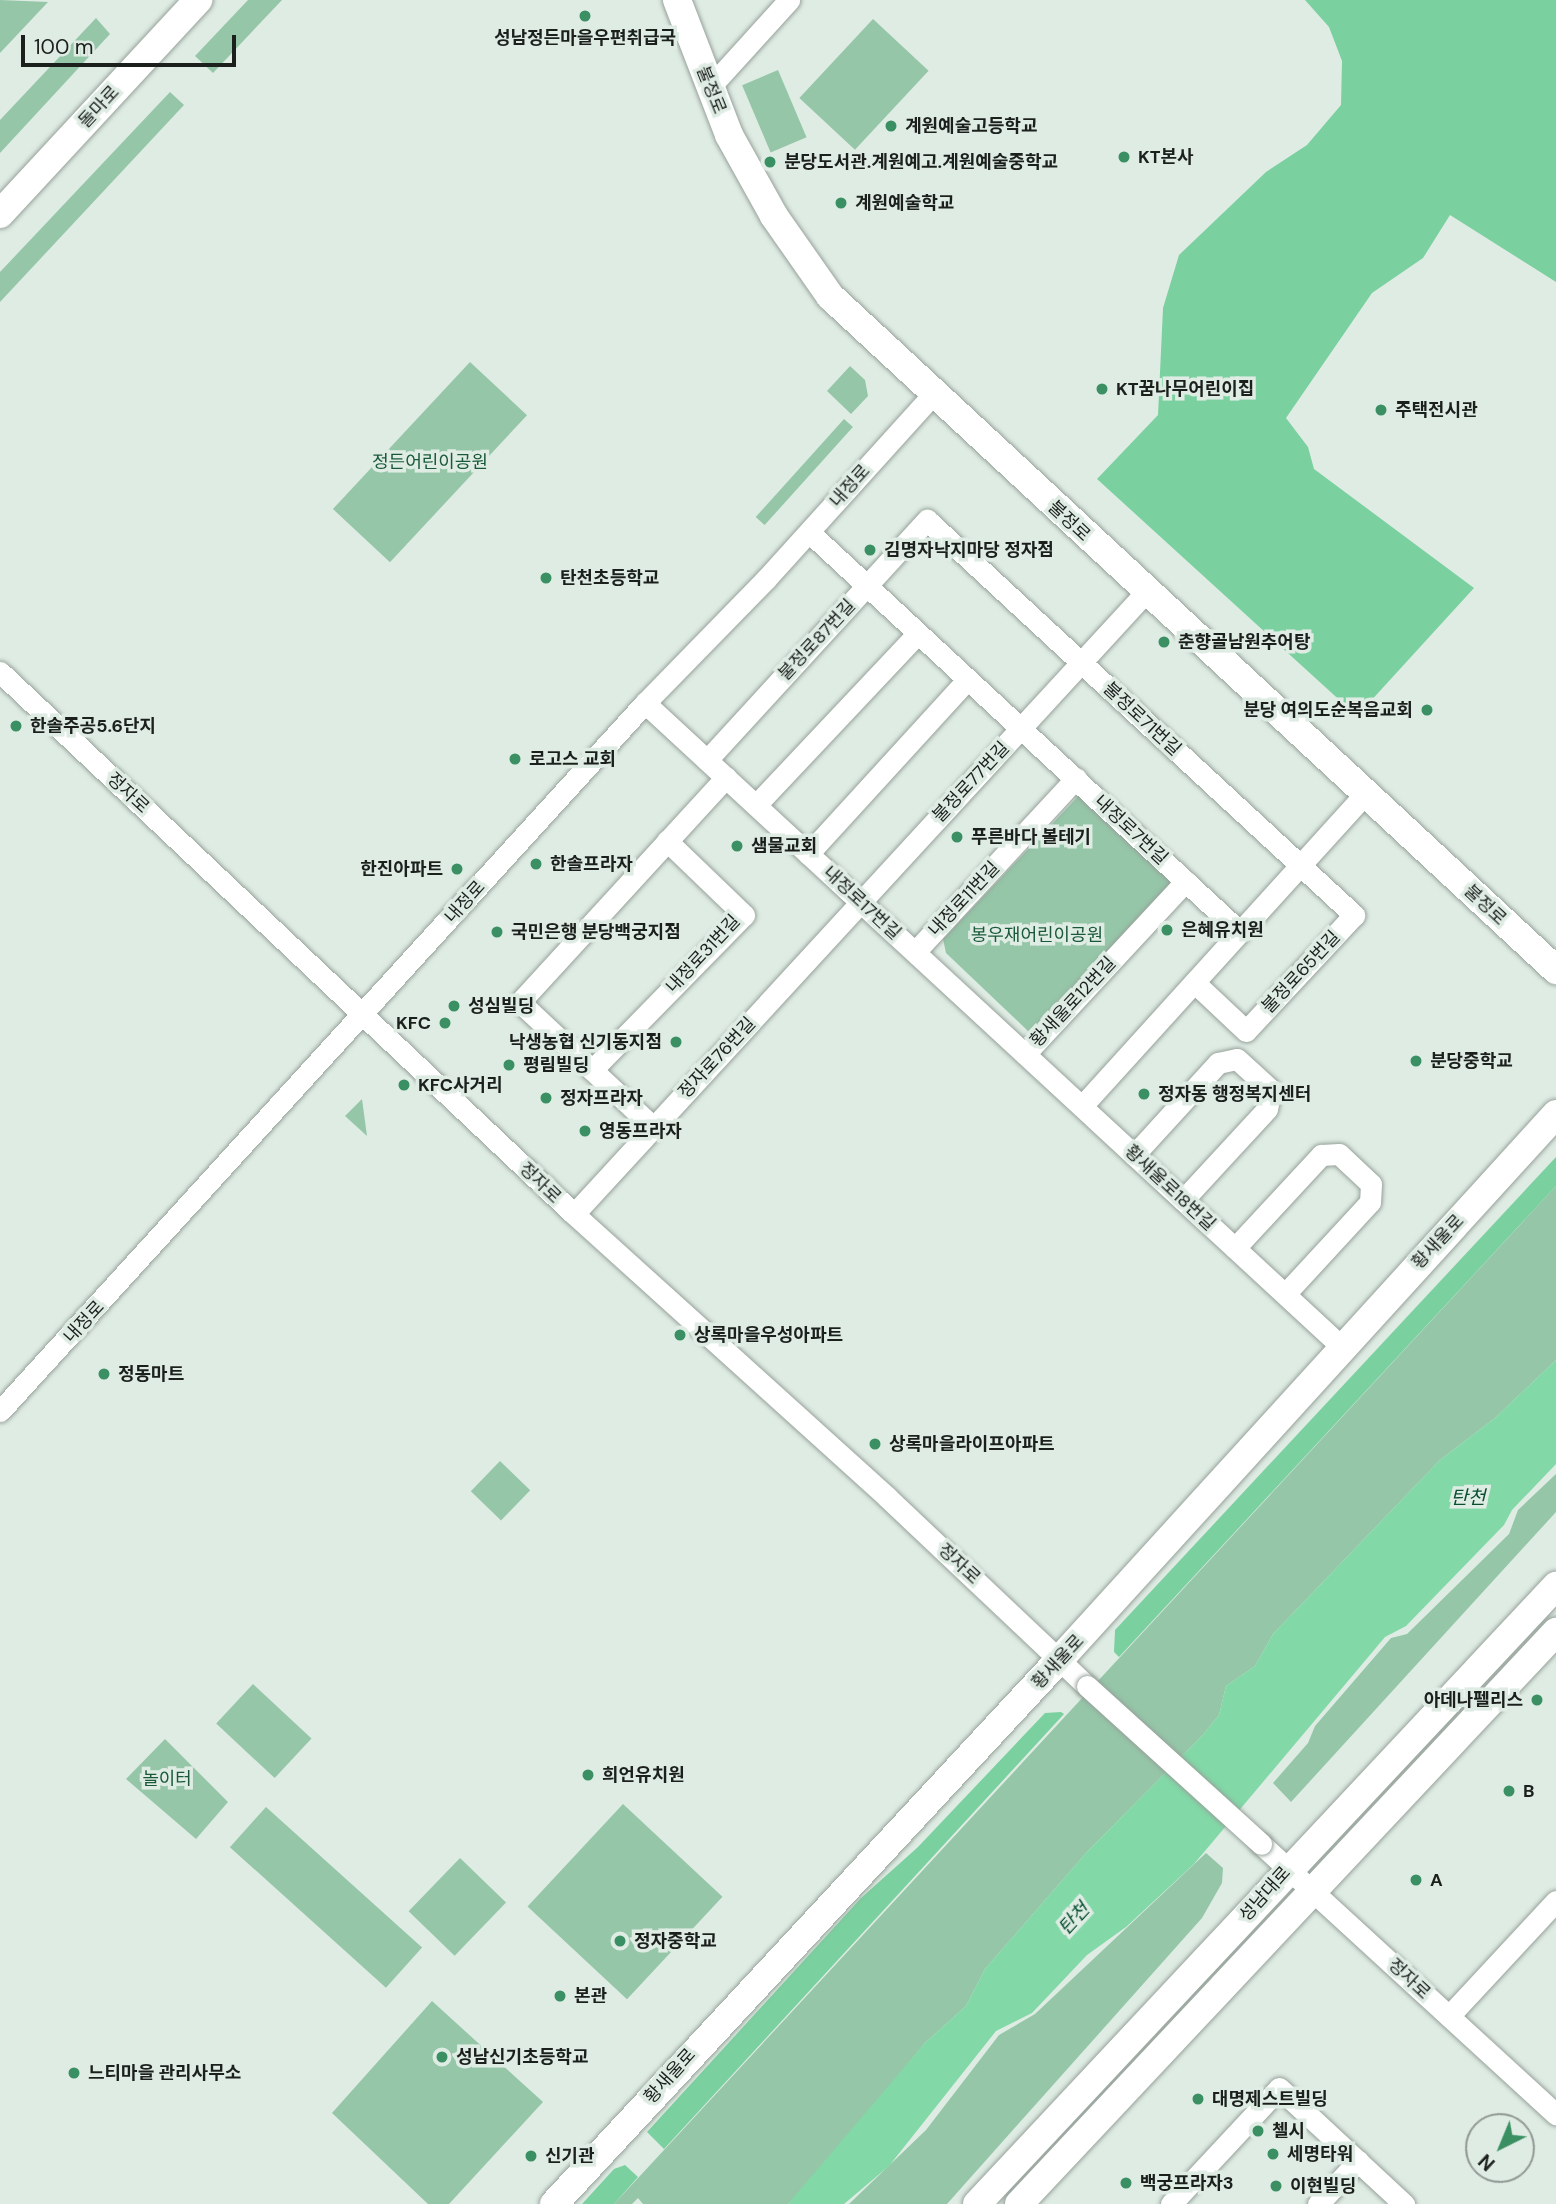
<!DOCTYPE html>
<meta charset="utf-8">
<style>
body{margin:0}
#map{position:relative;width:1556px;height:2204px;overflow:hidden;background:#dfece4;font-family:"DM Sans","Noto Sans KR",sans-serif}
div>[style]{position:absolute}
.green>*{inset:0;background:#95c6a8;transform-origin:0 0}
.forest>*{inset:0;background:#7bd09f}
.water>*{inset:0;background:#82d8a7}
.roads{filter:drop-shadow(0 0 2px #96a29a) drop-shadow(0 0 2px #96a29a)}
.minor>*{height:21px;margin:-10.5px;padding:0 10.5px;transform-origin:10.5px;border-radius:10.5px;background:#fff}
.major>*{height:28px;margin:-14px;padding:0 14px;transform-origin:14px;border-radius:14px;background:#fff}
.bridges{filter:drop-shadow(0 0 2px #96a29a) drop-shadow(0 0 2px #96a29a)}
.minor-bridge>*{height:21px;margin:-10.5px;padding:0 10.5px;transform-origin:10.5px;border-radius:10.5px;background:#fff}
.dots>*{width:19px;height:19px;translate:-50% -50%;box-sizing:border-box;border:4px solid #dfece4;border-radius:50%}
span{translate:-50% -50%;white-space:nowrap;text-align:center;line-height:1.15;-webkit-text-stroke:7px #dfece4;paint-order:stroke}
.poi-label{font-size:18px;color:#1c201d;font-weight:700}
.left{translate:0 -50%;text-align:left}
.right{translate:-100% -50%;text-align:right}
.street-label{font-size:18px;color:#1c201d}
.park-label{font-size:18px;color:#195939}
.water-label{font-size:19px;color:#094e2f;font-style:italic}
.north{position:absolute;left:1465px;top:2113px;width:70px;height:70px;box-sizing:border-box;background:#dfece4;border:2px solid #919a94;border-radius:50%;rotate:223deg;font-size:19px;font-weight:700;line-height:28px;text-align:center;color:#1c201d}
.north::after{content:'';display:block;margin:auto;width:24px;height:32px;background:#3a9063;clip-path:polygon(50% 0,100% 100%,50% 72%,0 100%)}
.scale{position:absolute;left:21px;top:35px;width:215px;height:32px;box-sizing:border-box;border:4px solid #1c201d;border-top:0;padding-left:9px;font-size:21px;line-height:24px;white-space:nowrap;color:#1c201d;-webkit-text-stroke:5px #dfece4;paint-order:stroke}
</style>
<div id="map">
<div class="green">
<i style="clip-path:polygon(0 0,48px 2px,0 53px)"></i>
<i style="clip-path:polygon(248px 0,282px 0,213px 73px,195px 56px)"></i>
<i style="clip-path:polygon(96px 18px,110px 34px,0 153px,0 120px)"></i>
<i style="left:873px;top:19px;width:76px;height:108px;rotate:43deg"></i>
<i style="left:778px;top:70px;width:73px;height:39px;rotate:67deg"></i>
<i style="clip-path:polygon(170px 92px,184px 105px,0 302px,0 272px)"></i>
<i style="left:470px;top:362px;width:78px;height:201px;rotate:43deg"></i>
<i style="clip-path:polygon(850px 366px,865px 380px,868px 396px,851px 414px,827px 391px)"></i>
<i style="left:844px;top:419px;width:12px;height:132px;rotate:42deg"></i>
<i style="clip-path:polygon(1086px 788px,1171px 877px,1169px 889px,1037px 1031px,1028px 1031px,946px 953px,943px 939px)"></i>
<i style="clip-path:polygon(362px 1099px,367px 1136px,345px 1116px)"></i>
<i style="clip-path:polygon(1556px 1186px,1556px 1360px,1495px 1418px,1440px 1460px,1273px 1634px,1255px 1666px,1226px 1686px,1219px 1715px,1202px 1736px,1087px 1852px,985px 1969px,966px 2006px,925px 2043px,815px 2176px,788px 2204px,643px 2204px,638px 2198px,632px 2204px,614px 2204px)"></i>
<i style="left:500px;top:1461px;width:42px;height:42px;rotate:44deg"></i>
<i style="clip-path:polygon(1556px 1474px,1556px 1512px,1291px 1802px,1273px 1783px,1308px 1743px,1315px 1726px,1391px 1638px,1407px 1634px,1509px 1534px,1518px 1510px)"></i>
<i style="left:253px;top:1684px;width:80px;height:54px;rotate:43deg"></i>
<i style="clip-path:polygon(165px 1739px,228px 1802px,196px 1839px,126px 1779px)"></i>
<i style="left:623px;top:1804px;width:136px;height:140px;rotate:43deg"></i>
<i style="left:266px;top:1807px;width:210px;height:54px;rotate:42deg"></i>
<i style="clip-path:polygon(1206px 1853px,1223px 1868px,1222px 1883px,1202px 1918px,947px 2204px,849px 2204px,926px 2130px,999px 2035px,1035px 2014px)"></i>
<i style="left:460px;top:1858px;width:64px;height:74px;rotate:44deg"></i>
<i style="clip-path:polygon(432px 2001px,543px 2102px,449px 2204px,428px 2204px,332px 2113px)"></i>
</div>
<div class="forest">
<i style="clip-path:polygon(1305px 0,1556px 0,1556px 282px,1450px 215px,1423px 258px,1372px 293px,1286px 418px,1308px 447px,1314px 469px,1474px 588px,1357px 716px,1097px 479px,1158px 415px,1163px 308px,1179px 255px,1266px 172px,1307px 145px,1341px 105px,1342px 61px,1329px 27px)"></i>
<i style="clip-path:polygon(1556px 1157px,1556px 1186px,1119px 1657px,1114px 1652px,1115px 1630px)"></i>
<i style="clip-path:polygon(1061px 1712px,1064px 1714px,664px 2149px,647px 2132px,861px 1898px,918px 1847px,1045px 1713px)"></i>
<i style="clip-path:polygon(625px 2165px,638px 2177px,614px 2204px,582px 2204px,614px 2169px)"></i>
</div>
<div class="water">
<i style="clip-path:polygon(1556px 1360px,1556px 1464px,1512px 1510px,1504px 1525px,1406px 1626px,1385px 1637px,1194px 1864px,1126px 1927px,1087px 1955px,1032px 2013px,996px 2031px,889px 2166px,844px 2204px,788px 2204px,925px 2043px,966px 2006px,985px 1969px,1087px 1852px,1202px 1736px,1219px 1715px,1226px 1686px,1255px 1666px,1273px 1634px,1440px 1460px,1495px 1418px)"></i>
</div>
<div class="roads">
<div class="minor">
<i style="left:710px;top:87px;width:118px;rotate:-47.8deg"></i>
<i style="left:809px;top:532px;width:588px;rotate:42.86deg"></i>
<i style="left:0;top:672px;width:789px;rotate:43.36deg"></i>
<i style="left:574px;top:1214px;width:422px;rotate:42.1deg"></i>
<i style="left:887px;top:1497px;width:275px;rotate:43.4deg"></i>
<i style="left:645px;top:703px;width:949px;rotate:42.74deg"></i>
<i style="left:707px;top:760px;width:326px;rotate:-47.5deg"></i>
<i style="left:927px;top:520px;width:582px;rotate:42.77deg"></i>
<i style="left:1354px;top:915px;width:158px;rotate:133deg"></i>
<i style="left:1246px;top:1031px;width:71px;rotate:-136.7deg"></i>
<i style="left:756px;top:805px;width:236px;rotate:-46.7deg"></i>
<i style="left:808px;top:854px;width:237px;rotate:-47.6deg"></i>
<i style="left:915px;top:952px;width:237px;rotate:-47.2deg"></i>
<i style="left:1025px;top:1054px;width:236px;rotate:-47.1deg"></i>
<i style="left:592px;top:1070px;width:217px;rotate:-45.6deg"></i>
<i style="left:744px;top:915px;width:107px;rotate:-136.1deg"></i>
<i style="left:1082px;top:1106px;width:421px;rotate:-47.8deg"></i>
<i style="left:654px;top:1128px;width:184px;rotate:-136.8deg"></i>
<i style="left:520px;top:1002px;width:305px;rotate:-47.5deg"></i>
<i style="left:1134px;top:1155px;width:125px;rotate:-47.6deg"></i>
<i style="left:1218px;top:1063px;width:19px;rotate:-12deg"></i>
<i style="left:1237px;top:1059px;width:46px;rotate:42.4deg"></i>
<i style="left:1271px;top:1090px;width:19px;rotate:102deg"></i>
<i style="left:1267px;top:1109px;width:124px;rotate:132.7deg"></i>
<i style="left:574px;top:1214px;width:845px;rotate:-47.4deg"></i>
<i style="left:1235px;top:1248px;width:127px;rotate:-47.2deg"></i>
<i style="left:1321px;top:1155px;width:18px;rotate:-3deg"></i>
<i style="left:1339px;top:1154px;width:44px;rotate:43.2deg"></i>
<i style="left:1371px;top:1184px;width:18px;rotate:93deg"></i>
<i style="left:1370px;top:1202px;width:125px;rotate:132.7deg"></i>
<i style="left:0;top:1411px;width:958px;rotate:-47.67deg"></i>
<i style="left:645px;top:703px;width:173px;rotate:-45.7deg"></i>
<i style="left:766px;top:579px;width:248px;rotate:-47.9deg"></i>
<i style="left:1261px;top:1844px;width:400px;rotate:42.5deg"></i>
<i style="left:1449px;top:2016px;width:157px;rotate:-47.1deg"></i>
<i style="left:1171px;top:2204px;width:158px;rotate:-47deg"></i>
<i style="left:1279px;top:2088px;width:171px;rotate:42.9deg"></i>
<i style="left:1318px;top:2204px;width:59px;rotate:-47.1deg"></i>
</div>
<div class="major">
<i style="left:677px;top:0;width:145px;rotate:68.9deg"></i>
<i style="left:729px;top:135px;width:93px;rotate:60.9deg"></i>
<i style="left:774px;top:216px;width:98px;rotate:55deg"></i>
<i style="left:830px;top:296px;width:991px;rotate:42.87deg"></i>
<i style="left:0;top:214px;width:292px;rotate:-47.2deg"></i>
<i style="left:554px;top:2204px;width:744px;rotate:-47.13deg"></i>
<i style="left:1060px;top:1659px;width:737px;rotate:-47.69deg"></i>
<i style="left:977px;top:2204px;width:847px;rotate:-46.87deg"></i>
<i style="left:1019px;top:2204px;width:785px;rotate:-46.81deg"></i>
</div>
</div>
<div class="bridges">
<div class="minor-bridge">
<i style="left:1087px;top:1686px;width:235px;rotate:42.2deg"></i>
</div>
</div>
<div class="dots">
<i style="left:585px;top:16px;background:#3a9063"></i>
<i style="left:891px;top:126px;background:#3a9063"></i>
<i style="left:1124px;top:157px;background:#3a9063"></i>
<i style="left:770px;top:162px;background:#3a9063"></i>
<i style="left:841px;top:203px;background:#3a9063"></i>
<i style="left:1102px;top:389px;background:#3a9063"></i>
<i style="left:1381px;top:410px;background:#3a9063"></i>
<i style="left:870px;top:550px;background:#3a9063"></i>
<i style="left:546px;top:578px;background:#3a9063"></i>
<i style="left:1164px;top:642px;background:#3a9063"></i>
<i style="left:1427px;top:710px;background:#3a9063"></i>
<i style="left:16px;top:726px;background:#3a9063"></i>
<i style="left:515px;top:759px;background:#3a9063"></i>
<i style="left:957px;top:837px;background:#3a9063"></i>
<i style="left:737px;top:846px;background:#3a9063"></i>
<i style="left:536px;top:864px;background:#3a9063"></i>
<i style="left:457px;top:869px;background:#3a9063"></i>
<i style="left:1167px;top:930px;background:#3a9063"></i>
<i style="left:497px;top:932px;background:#3a9063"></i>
<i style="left:454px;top:1006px;background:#3a9063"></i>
<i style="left:445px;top:1023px;background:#3a9063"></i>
<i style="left:676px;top:1042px;background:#3a9063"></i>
<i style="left:1416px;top:1061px;background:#3a9063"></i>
<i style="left:509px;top:1065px;background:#3a9063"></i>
<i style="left:404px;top:1085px;background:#3a9063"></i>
<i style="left:1144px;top:1094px;background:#3a9063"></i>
<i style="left:546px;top:1098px;background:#3a9063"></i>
<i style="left:585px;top:1131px;background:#3a9063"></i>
<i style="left:680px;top:1335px;background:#3a9063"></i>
<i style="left:104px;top:1374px;background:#3a9063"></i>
<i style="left:875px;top:1444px;background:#3a9063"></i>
<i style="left:1537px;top:1700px;background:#3a9063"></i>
<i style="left:588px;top:1775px;background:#3a9063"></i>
<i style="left:1509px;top:1791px;background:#3a9063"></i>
<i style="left:1416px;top:1880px;background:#3a9063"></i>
<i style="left:620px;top:1941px;background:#3a9063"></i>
<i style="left:560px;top:1996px;background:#3a9063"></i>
<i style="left:442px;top:2057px;background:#3a9063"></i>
<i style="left:74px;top:2073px;background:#3a9063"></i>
<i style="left:1198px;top:2099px;background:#3a9063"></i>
<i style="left:1258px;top:2131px;background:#3a9063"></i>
<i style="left:1273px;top:2154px;background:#3a9063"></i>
<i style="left:531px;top:2156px;background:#3a9063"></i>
<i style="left:1126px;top:2183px;background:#3a9063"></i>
<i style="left:1276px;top:2186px;background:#3a9063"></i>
</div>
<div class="poi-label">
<span style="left:585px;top:38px">성남정든마을우편취급국</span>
<span class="left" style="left:905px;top:126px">계원예술고등학교</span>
<span class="left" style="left:1138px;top:157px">KT본사</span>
<span class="left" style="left:784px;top:162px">분당도서관.계원예고.계원예술중학교</span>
<span class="left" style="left:855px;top:203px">계원예술학교</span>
<span class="left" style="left:1116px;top:389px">KT꿈나무어린이집</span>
<span class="left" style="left:1395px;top:410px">주택전시관</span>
<span class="left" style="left:884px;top:550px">김명자낙지마당 정자점</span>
<span class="left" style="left:560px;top:578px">탄천초등학교</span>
<span class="left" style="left:1178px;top:642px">춘향골남원추어탕</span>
<span class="right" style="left:1413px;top:710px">분당 여의도순복음교회</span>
<span class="left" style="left:30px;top:726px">한솔주공5.6단지</span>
<span class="left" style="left:529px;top:759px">로고스 교회</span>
<span class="left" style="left:971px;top:837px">푸른바다 볼테기</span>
<span class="left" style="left:751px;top:846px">샘물교회</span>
<span class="left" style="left:550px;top:864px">한솔프라자</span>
<span class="right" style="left:443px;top:869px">한진아파트</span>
<span class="left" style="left:1181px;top:930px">은혜유치원</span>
<span class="left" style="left:511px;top:932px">국민은행 분당백궁지점</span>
<span class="left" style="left:468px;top:1006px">성심빌딩</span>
<span class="right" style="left:431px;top:1023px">KFC</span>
<span class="right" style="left:662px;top:1042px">낙생농협 신기동지점</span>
<span class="left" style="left:1430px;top:1061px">분당중학교</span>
<span class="left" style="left:523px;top:1065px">평림빌딩</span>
<span class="left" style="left:418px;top:1085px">KFC사거리</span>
<span class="left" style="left:1158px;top:1094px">정자동 행정복지센터</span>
<span class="left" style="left:560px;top:1098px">정자프라자</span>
<span class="left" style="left:599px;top:1131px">영동프라자</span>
<span class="left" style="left:694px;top:1335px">상록마을우성아파트</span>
<span class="left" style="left:118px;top:1374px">정동마트</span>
<span class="left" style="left:889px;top:1444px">상록마을라이프아파트</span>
<span class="right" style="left:1523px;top:1700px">아데나펠리스</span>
<span class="left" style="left:602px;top:1775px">희언유치원</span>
<span class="left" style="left:1523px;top:1791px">B</span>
<span class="left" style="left:1430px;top:1880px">A</span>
<span class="left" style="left:634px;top:1941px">정자중학교</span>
<span class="left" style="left:574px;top:1996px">본관</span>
<span class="left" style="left:456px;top:2057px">성남신기초등학교</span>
<span class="left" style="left:88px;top:2073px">느티마을 관리사무소</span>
<span class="left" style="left:1212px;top:2099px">대명제스트빌딩</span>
<span class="left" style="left:1272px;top:2131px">첼시</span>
<span class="left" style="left:1287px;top:2154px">세명타워</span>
<span class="left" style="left:545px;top:2156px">신기관</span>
<span class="left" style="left:1140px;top:2183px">백궁프라자3</span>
<span class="left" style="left:1290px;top:2186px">이현빌딩</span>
</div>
<div class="street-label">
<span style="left:711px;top:90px;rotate:68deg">불정로</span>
<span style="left:99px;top:107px;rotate:-47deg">돌마로</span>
<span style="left:850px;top:486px;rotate:-48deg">내정로</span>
<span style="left:1069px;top:521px;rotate:43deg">불정로</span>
<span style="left:817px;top:640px;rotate:-47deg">불정로87번길</span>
<span style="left:1142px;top:719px;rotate:43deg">불정로71번길</span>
<span style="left:971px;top:782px;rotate:-47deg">불정로77번길</span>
<span style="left:128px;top:793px;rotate:43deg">정자로</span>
<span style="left:1131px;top:830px;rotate:43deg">내정로7번길</span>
<span style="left:964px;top:899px;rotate:-47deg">내정로11번길</span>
<span style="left:465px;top:902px;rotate:-48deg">내정로</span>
<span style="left:862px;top:903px;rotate:43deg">내정로17번길</span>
<span style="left:1485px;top:905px;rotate:43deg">불정로</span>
<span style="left:703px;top:954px;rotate:-47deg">내정로31번길</span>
<span style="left:1301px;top:972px;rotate:-47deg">불정로65번길</span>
<span style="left:1073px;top:1002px;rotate:-47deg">황새울로12번길</span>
<span style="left:717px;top:1058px;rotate:-47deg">정자로76번길</span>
<span style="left:540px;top:1183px;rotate:44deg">정자로</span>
<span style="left:1170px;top:1188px;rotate:43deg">황새울로18번길</span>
<span style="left:1438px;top:1242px;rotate:-47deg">황새울로</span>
<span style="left:84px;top:1322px;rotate:-47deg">내정로</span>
<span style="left:959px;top:1564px;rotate:43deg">정자로</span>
<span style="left:1058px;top:1662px;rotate:-47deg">황새울로</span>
<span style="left:1265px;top:1894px;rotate:-48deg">성남대로</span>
<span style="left:1409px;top:1979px;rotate:43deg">정자로</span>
<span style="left:670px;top:2076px;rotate:-48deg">황새울로</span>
</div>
<div class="park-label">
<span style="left:430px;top:462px">정든어린이공원</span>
<span style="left:1037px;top:935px">봉우재어린이공원</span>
<span style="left:167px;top:1779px">놀이터</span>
</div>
<div class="water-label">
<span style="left:1468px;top:1498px">탄천</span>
<span style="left:1074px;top:1919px;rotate:-47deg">탄천</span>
</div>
<div class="north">N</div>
<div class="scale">100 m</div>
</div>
